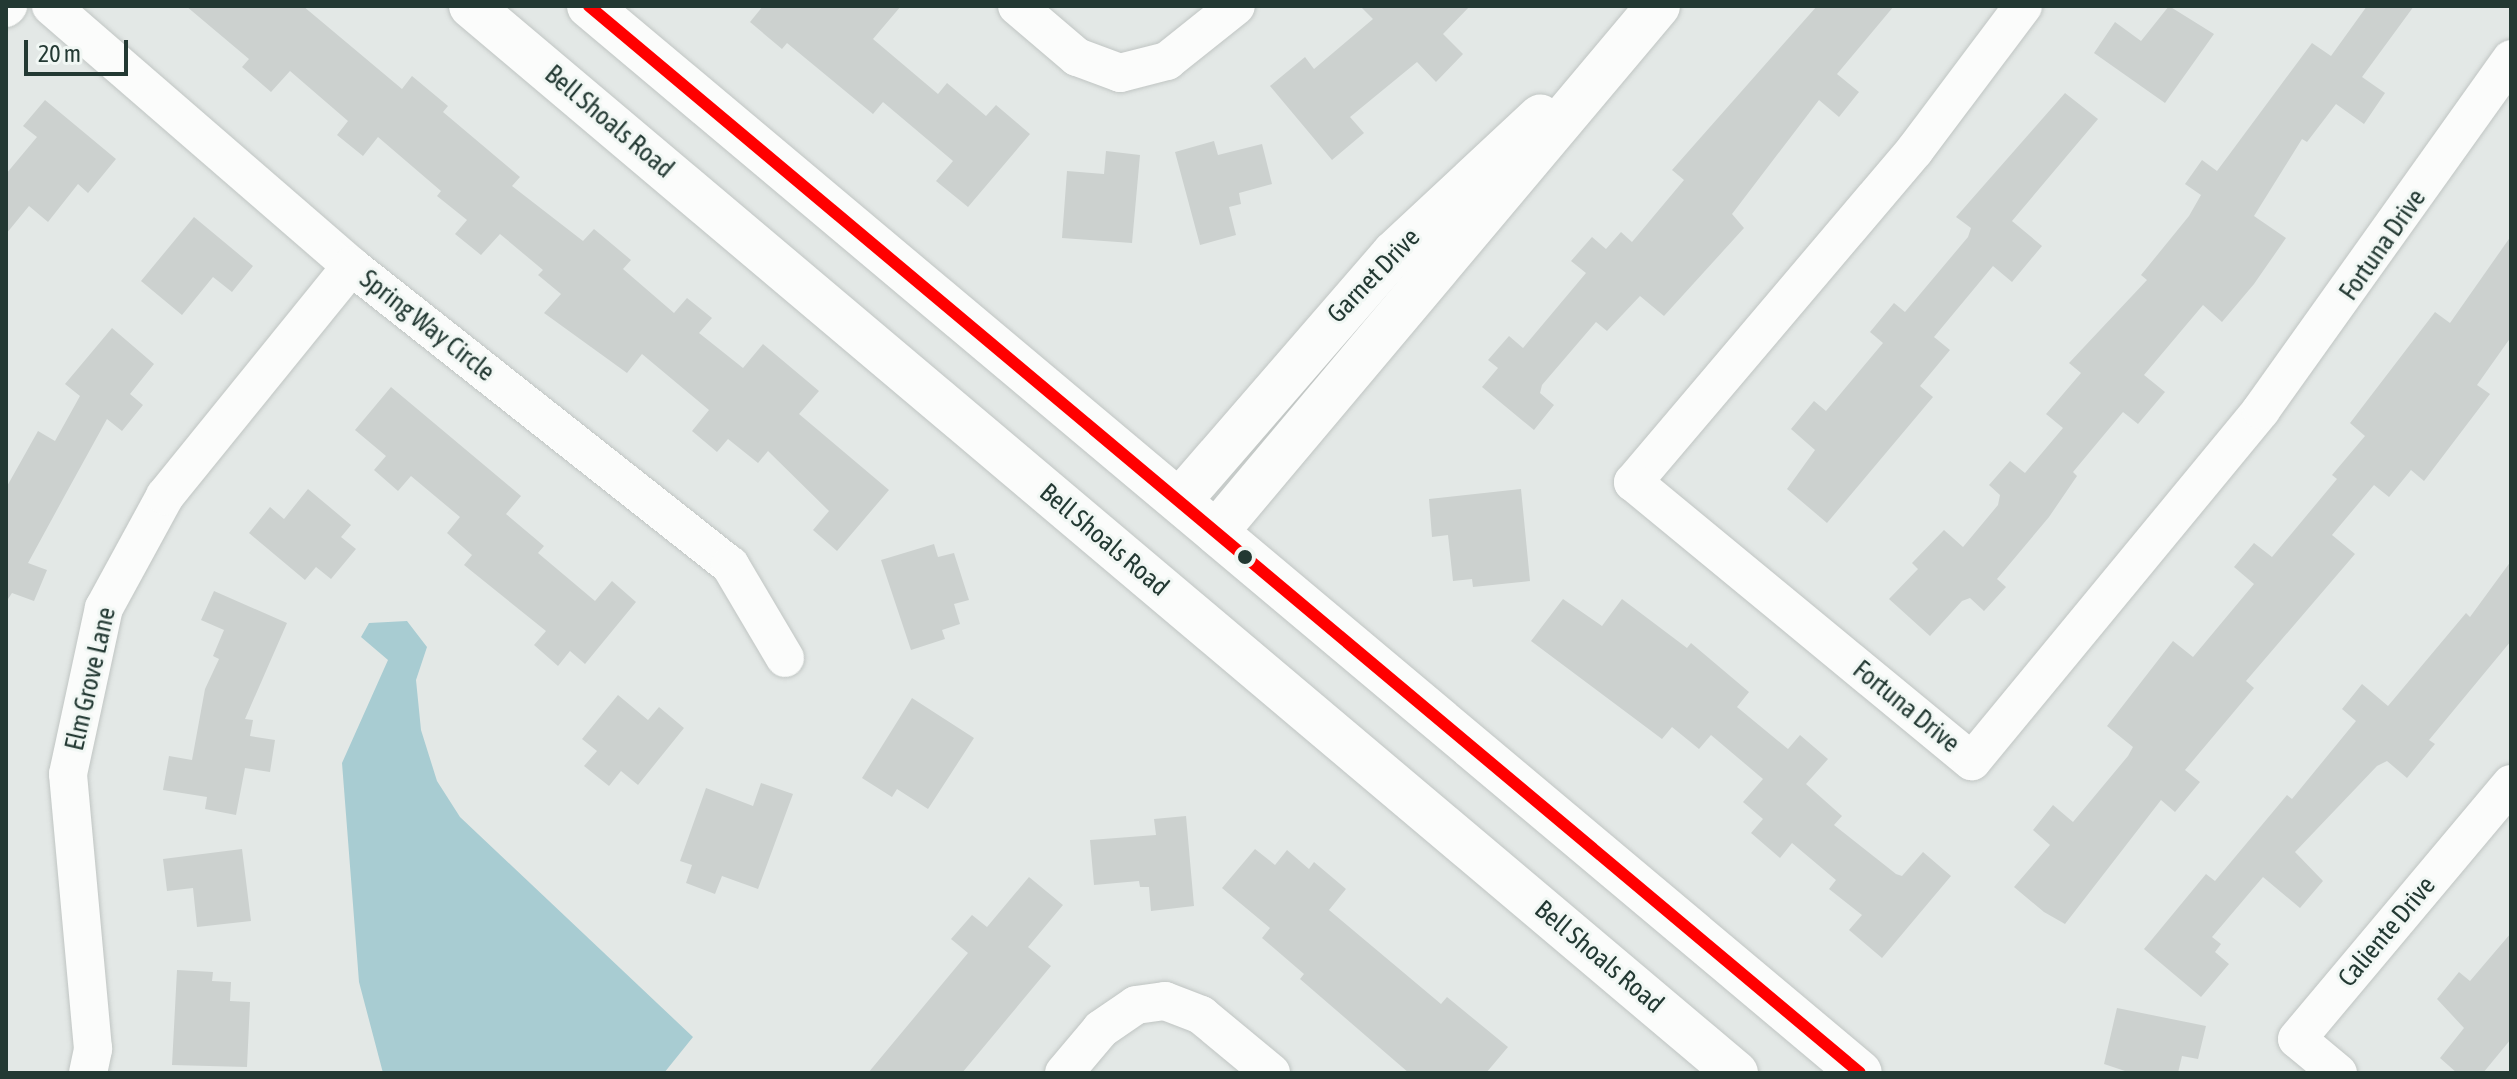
<!DOCTYPE html>
<style>
body{margin:0}
#map{position:relative;width:2517px;height:1079px;overflow:hidden;background:#e3e8e6;font-family:"Asap Condensed",sans-serif}
div>[style]{position:absolute}
.water>*{inset:0;background:#a8ccd2}
.building>*{inset:0;background:#ccd1cf}
.roads{filter:drop-shadow(0 0 2px #c0c5c3) drop-shadow(0 0 2px #c0c5c3)}
.street>*{height:38px;margin:-19px;padding:0 19px;transform-origin:19px;border-radius:19px;background:#fbfcfb}
.secondary>*{height:44px;margin:-22px;padding:0 22px;transform-origin:22px;border-radius:22px;background:#fbfcfb}
.bus-1>*{height:12px;margin:-6px;padding:0 6px;transform-origin:6px;border-radius:6px;background:#f00}
.dots>*{width:22px;height:22px;translate:-50% -50%;box-sizing:border-box;border:4px solid #f1f7f4;border-radius:50%}
span{translate:-50% -50%;white-space:nowrap;text-align:center;line-height:1.15;-webkit-text-stroke:6px #f1f7f4;paint-order:stroke}
.street-label{font-size:26px;color:#233933}
.frame{position:absolute;inset:0;border:8px solid #233933;pointer-events:none}
.scale{position:absolute;left:24px;top:40px;width:104px;height:36px;box-sizing:border-box;border:4px solid #233933;border-top:0;padding-left:10px;font-size:24px;line-height:28px;white-space:nowrap;color:#233933;-webkit-text-stroke:6px #f1f7f4;paint-order:stroke}
</style>
<div id="map">
<div class="water">
<i style="clip-path:polygon(407px 621px,427px 647px,416px 680px,421px 730px,437px 781px,460px 817px,693px 1037px,664px 1073px,383px 1073px,359px 982px,342px 763px,388px 660px,361px 637px,369px 623px)"></i>
</div>
<div class="building">
<i style="clip-path:polygon(186px 6px,303px 6px,402px 89px,412px 76px,448px 106px,443px 112px,520px 177px,512px 186px,583px 241px,594px 229px,631px 260px,623px 269px,674px 313px,687px 298px,712px 318px,699px 333px,743px 368px,763px 344px,819px 391px,799px 414px,889px 490px,837px 551px,813px 530px,829px 511px,768px 451px,758px 463px,728px 439px,717px 452px,692px 431px,709px 410px,642px 354px,627px 373px,544px 313px,561px 294px,538px 275px,543px 270px,500px 234px,481px 255px,455px 234px,467px 220px,437px 196px,441px 191px,378px 137px,363px 156px,337px 135px,348px 121px,290px 71px,271px 92px,242px 67px,249px 59px)"></i>
<i style="clip-path:polygon(763px 6px,901px 6px,873px 39px,938px 94px,947px 83px,986px 116px,996px 105px,1030px 134px,968px 207px,936px 181px,953px 161px,883px 102px,873px 114px,787px 43px,782px 49px,750px 22px)"></i>
<i style="clip-path:polygon(1360px 6px,1470px 6px,1443px 34px,1463px 54px,1436px 82px,1417px 62px,1350px 117px,1364px 133px,1332px 160px,1270px 86px,1305px 57px,1314px 69px,1373px 19px)"></i>
<i style="clip-path:polygon(1817px 6px,1894px 6px,1837px 74px,1859px 92px,1839px 117px,1819px 100px,1732px 214px,1744px 228px,1664px 316px,1640px 296px,1607px 331px,1596px 322px,1542px 385px,1540px 393px,1554px 405px,1534px 430px,1482px 387px,1498px 368px,1488px 360px,1509px 336px,1523px 348px,1586px 273px,1571px 261px,1592px 237px,1606px 249px,1621px 232px,1632px 242px,1684px 180px,1672px 170px)"></i>
<i style="clip-path:polygon(2169px 6px,2214px 34px,2165px 103px,2094px 53px,2115px 22px,2141px 41px)"></i>
<i style="clip-path:polygon(2367px 6px,2414px 6px,2362px 77px,2385px 93px,2364px 124px,2336px 104px,2307px 142px,2302px 139px,2254px 216px,2286px 238px,2254px 284px,2222px 322px,2203px 305px,2144px 375px,2165px 392px,2138px 424px,2123px 412px,2073px 472px,2077px 476px,2049px 517px,1997px 579px,2006px 587px,1984px 611px,1970px 598px,1962px 601px,1930px 636px,1889px 599px,1918px 569px,1912px 563px,1944px 530px,1963px 547px,1998px 505px,2000px 495px,1989px 485px,2010px 461px,2025px 473px,2063px 428px,2046px 414px,2081px 373px,2069px 363px,2147px 280px,2141px 275px,2189px 216px,2201px 195px,2185px 184px,2202px 160px,2217px 171px,2312px 43px,2331px 56px)"></i>
<i style="clip-path:polygon(2065px 93px,2098px 119px,2012px 221px,2042px 246px,2012px 282px,1993px 266px,1934px 337px,1950px 350px,1920px 386px,1933px 397px,1827px 523px,1787px 489px,1815px 450px,1791px 429px,1814px 401px,1826px 411px,1883px 343px,1870px 332px,1894px 303px,1905px 312px,1968px 237px,1971px 228px,1956px 217px)"></i>
<i style="clip-path:polygon(45px 100px,116px 159px,88px 193px,78px 184px,48px 222px,29px 206px,6px 234px,6px 174px,37px 137px,23px 126px)"></i>
<i style="clip-path:polygon(1214px 141px,1218px 155px,1262px 144px,1272px 184px,1239px 193px,1241px 204px,1229px 207px,1236px 235px,1200px 245px,1175px 152px)"></i>
<i style="clip-path:polygon(1106px 151px,1140px 155px,1132px 243px,1062px 238px,1067px 171px,1104px 174px)"></i>
<i style="clip-path:polygon(194px 217px,253px 266px,232px 292px,213px 277px,182px 315px,141px 281px)"></i>
<i style="clip-path:polygon(2511px 236px,2511px 337px,2477px 385px,2490px 394px,2424px 481px,2411px 470px,2389px 497px,2374px 485px,2332px 535px,2355px 554px,2246px 681px,2254px 688px,2185px 770px,2200px 782px,2175px 812px,2161px 800px,2065px 924px,2044px 912px,2014px 887px,2050px 845px,2033px 830px,2053px 805px,2073px 822px,2128px 756px,2133px 747px,2107px 726px,2173px 641px,2193px 657px,2254px 584px,2234px 567px,2254px 543px,2272px 557px,2337px 479px,2332px 475px,2365px 436px,2350px 423px,2435px 312px,2450px 323px)"></i>
<i style="clip-path:polygon(112px 328px,154px 364px,130px 394px,143px 405px,122px 431px,107px 419px,64px 497px,28px 563px,47px 570px,34px 601px,12px 593px,6px 602px,6px 488px,38px 431px,55px 441px,80px 396px,65px 384px)"></i>
<i style="clip-path:polygon(391px 387px,521px 496px,506px 514px,544px 546px,538px 553px,595px 601px,612px 581px,636px 602px,585px 664px,570px 651px,558px 666px,534px 645px,546px 631px,464px 565px,472px 555px,447px 533px,460px 517px,411px 476px,398px 491px,374px 470px,386px 456px,355px 430px)"></i>
<i style="clip-path:polygon(308px 489px,351px 525px,341px 537px,356px 549px,331px 579px,316px 567px,305px 580px,249px 533px,270px 507px,284px 519px)"></i>
<i style="clip-path:polygon(1521px 489px,1530px 581px,1473px 587px,1472px 579px,1453px 581px,1448px 535px,1432px 537px,1429px 499px)"></i>
<i style="clip-path:polygon(934px 544px,938px 557px,954px 553px,969px 600px,954px 604px,960px 624px,942px 630px,945px 639px,911px 650px,881px 560px)"></i>
<i style="clip-path:polygon(2511px 561px,2511px 641px,2429px 740px,2435px 744px,2407px 778px,2387px 761px,2377px 766px,2295px 852px,2323px 881px,2300px 908px,2263px 877px,2212px 937px,2221px 944px,2215px 952px,2229px 964px,2201px 997px,2144px 949px,2206px 874px,2215px 881px,2287px 795px,2292px 799px,2356px 721px,2342px 709px,2362px 684px,2388px 706px,2466px 613px,2470px 617px)"></i>
<i style="clip-path:polygon(214px 591px,287px 623px,245px 719px,253px 720px,250px 736px,275px 740px,270px 772px,245px 768px,236px 815px,205px 809px,207px 797px,163px 790px,169px 756px,192px 760px,205px 689px,219px 659px,213px 656px,224px 630px,201px 620px)"></i>
<i style="clip-path:polygon(1563px 599px,1602px 626px,1622px 599px,1687px 648px,1691px 643px,1749px 692px,1737px 707px,1788px 749px,1800px 735px,1828px 759px,1806px 784px,1842px 816px,1834px 825px,1896px 874px,1902px 876px,1923px 852px,1951px 876px,1882px 958px,1849px 930px,1862px 915px,1829px 889px,1836px 880px,1792px 843px,1780px 858px,1751px 833px,1763px 819px,1743px 802px,1763px 779px,1711px 735px,1699px 749px,1672px 727px,1662px 739px,1531px 641px)"></i>
<i style="clip-path:polygon(618px 695px,648px 720px,659px 707px,684px 728px,638px 785px,621px 771px,609px 786px,584px 766px,597px 751px,582px 739px)"></i>
<i style="clip-path:polygon(912px 698px,974px 738px,928px 809px,897px 789px,892px 797px,862px 778px)"></i>
<i style="clip-path:polygon(761px 783px,793px 794px,758px 889px,722px 876px,715px 894px,686px 883px,692px 865px,680px 861px,706px 788px,753px 806px)"></i>
<i style="clip-path:polygon(1186px 816px,1194px 906px,1151px 911px,1149px 887px,1140px 887px,1139px 881px,1094px 885px,1090px 840px,1156px 835px,1154px 819px)"></i>
<i style="clip-path:polygon(242px 849px,251px 921px,197px 927px,193px 888px,167px 891px,163px 859px)"></i>
<i style="clip-path:polygon(1255px 849px,1275px 865px,1287px 850px,1309px 869px,1314px 862px,1346px 889px,1329px 910px,1441px 1004px,1447px 997px,1508px 1047px,1486px 1073px,1409px 1073px,1300px 979px,1304px 974px,1262px 938px,1270px 928px,1222px 888px)"></i>
<i style="clip-path:polygon(1029px 877px,1063px 905px,1028px 947px,1051px 966px,962px 1073px,868px 1073px,968px 953px,951px 939px,972px 915px,987px 927px)"></i>
<i style="clip-path:polygon(2511px 933px,2511px 1039px,2483px 1073px,2457px 1073px,2440px 1058px,2464px 1028px,2437px 999px,2459px 972px,2470px 981px)"></i>
<i style="clip-path:polygon(177px 970px,213px 972px,212px 981px,231px 982px,230px 1001px,250px 1002px,247px 1067px,172px 1065px)"></i>
<i style="clip-path:polygon(2117px 1008px,2206px 1026px,2198px 1059px,2182px 1056px,2178px 1073px,2131px 1073px,2104px 1064px)"></i>
</div>
<div class="roads">
<div class="street">
<i style="left:51px;top:6px;width:397px;rotate:40.9deg"></i>
<i style="left:351px;top:266px;width:483px;rotate:38.3deg"></i>
<i style="left:730px;top:565px;width:108px;rotate:59.4deg"></i>
<i style="left:1017px;top:6px;width:79px;rotate:40.4deg"></i>
<i style="left:1077px;top:57px;width:46px;rotate:20.4deg"></i>
<i style="left:1120px;top:73px;width:49px;rotate:-14.3deg"></i>
<i style="left:1167px;top:61px;width:88px;rotate:-38.6deg"></i>
<i style="left:2023px;top:6px;width:180px;rotate:126.9deg"></i>
<i style="left:1915px;top:150px;width:436px;rotate:130.3deg"></i>
<i style="left:1633px;top:482px;width:439px;rotate:39.5deg"></i>
<i style="left:1972px;top:761px;width:455px;rotate:-50.5deg"></i>
<i style="left:2261px;top:410px;width:431px;rotate:-54.5deg"></i>
<i style="left:6px;top:8px;width:3px;rotate:-45deg"></i>
<i style="left:88px;top:1073px;width:25px;rotate:-78deg"></i>
<i style="left:93px;top:1049px;width:276px;rotate:-95.2deg"></i>
<i style="left:68px;top:774px;width:170px;rotate:-77.8deg"></i>
<i style="left:104px;top:608px;width:128px;rotate:-61.4deg"></i>
<i style="left:165px;top:496px;width:296px;rotate:-51deg"></i>
<i style="left:1064px;top:1073px;width:57px;rotate:-49.9deg"></i>
<i style="left:1101px;top:1029px;width:42px;rotate:-34.4deg"></i>
<i style="left:1136px;top:1005px;width:29px;rotate:-8deg"></i>
<i style="left:1165px;top:1001px;width:39px;rotate:21deg"></i>
<i style="left:1201px;top:1015px;width:91px;rotate:39.6deg"></i>
<i style="left:2338px;top:1073px;width:53px;rotate:-140.3deg"></i>
<i style="left:2297px;top:1039px;width:333px;rotate:-50deg"></i>
</div>
<div class="secondary">
<i style="left:471px;top:6px;width:1655px;rotate:40.15deg"></i>
<i style="left:589px;top:6px;width:1659px;rotate:40.01deg"></i>
<i style="left:1180px;top:500px;width:327px;rotate:-49.1deg"></i>
<i style="left:1394px;top:253px;width:200px;rotate:-43deg"></i>
<i style="left:1216px;top:532px;width:687px;rotate:-49.96deg"></i>
</div>
</div>
<div class="bus-1">
<i style="left:589px;top:6px;width:1659px;rotate:40.01deg"></i>
</div>
<div class="dots">
<i style="left:1245px;top:557px;background:#233933"></i>
</div>
<div class="street-label">
<span style="left:609px;top:122px;rotate:40deg">Bell Shoals Road</span>
<span style="left:2383px;top:245px;rotate:-55deg">Fortuna Drive</span>
<span style="left:1374px;top:276px;rotate:-46deg">Garnet Drive</span>
<span style="left:427px;top:326px;rotate:38deg">Spring Way Circle</span>
<span style="left:1104px;top:540px;rotate:40deg">Bell Shoals Road</span>
<span style="left:91px;top:679px;rotate:-77deg">Elm Grove Lane</span>
<span style="left:1906px;top:707px;rotate:39deg">Fortuna Drive</span>
<span style="left:2387px;top:932px;rotate:-50deg">Caliente Drive</span>
<span style="left:1599px;top:957px;rotate:40deg">Bell Shoals Road</span>
</div>
<div class="frame"></div>
<div class="scale">20 m</div>
</div>
